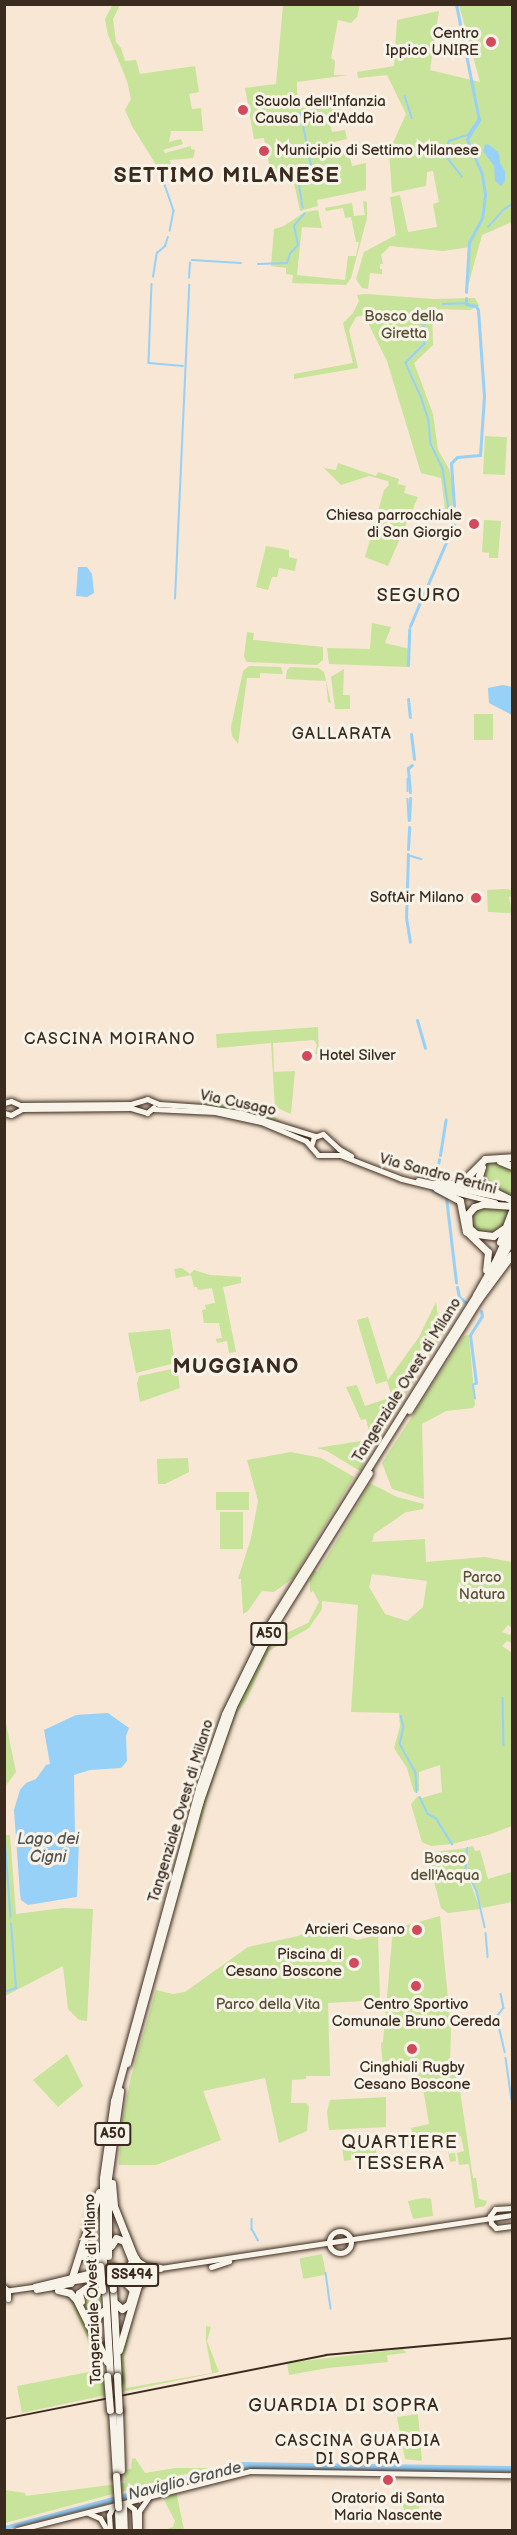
<!DOCTYPE html>
<style>
body{margin:0}
#map{position:relative;width:517px;height:2535px;overflow:hidden;background:#f7e7d4;font-family:"Balsamiq Sans",sans-serif}
div>[style]{position:absolute}
.green>*{inset:0;background:#c8e39a;transform-origin:0 0}
.water>*{inset:0;background:#97d1f7}
.stream>*{height:1.5px;margin:-0.75px;padding:0 0.75px;transform-origin:0.75px;border-radius:0.75px;background:#97d1f7}
.canal>*{height:3px;margin:-1.5px;padding:0 1.5px;transform-origin:1.5px;border-radius:1.5px;background:#97d1f7}
.roads{filter:drop-shadow(0 0 2px #3b2a1e) drop-shadow(0 0 2px #3b2a1e)}
.major>*{height:5px;margin:-2.5px;padding:0 2.5px;transform-origin:2.5px;border-radius:2.5px;background:#f7f3e8}
.major>.ring{margin:-2.5px;padding:0;box-sizing:content-box;background:none;border:5px solid #f7f3e8;border-radius:50%}
.highway>*{height:7px;margin:-3.5px;padding:0 3.5px;transform-origin:3.5px;border-radius:3.5px;background:#f7f3e8}
.rail>*{height:1.5px;margin:-0.75px;padding:0 0.75px;transform-origin:0.75px;border-radius:0.75px;background:#3b2a1e}
.bridges{filter:drop-shadow(0 0 2px #3b2a1e) drop-shadow(0 0 2px #3b2a1e)}
.highway-bridge>*{height:7px;margin:-3.5px;padding:0 3.5px;transform-origin:3.5px;border-radius:3.5px;background:#f7f3e8}
.dots>*{width:16px;height:16px;translate:-50% -50%;box-sizing:border-box;border:3px solid #f7f3e8;border-radius:50%}
span{translate:-50% -50%;white-space:nowrap;text-align:center;line-height:1.15;-webkit-text-stroke:6px #f7f3e8;paint-order:stroke}
.shield-label span{padding:2px 4px;background:#f7f3e8;border:2px solid;border-radius:4px;-webkit-text-stroke-width:0}
.shield-label{font-size:14px;color:#3b2a1e;font-weight:700}
.poi-label{font-size:15px;color:#3b2a1e}
.right{translate:-100% -50%;text-align:right}
.left{translate:0 -50%;text-align:left}
.park-label{font-size:15px;color:#574f37}
.street-label{font-size:15px;color:#3b2a1e}
.neighbourhood-label{font-size:16px;color:#3b2a1e;letter-spacing:1.5px}
.water-label{font-size:16px;color:#525454;font-style:italic}
.quarter-label{font-size:18px;color:#3b2a1e;letter-spacing:1.5px}
.district-label{font-size:21px;color:#3b2a1e;font-weight:700;letter-spacing:1.5px}
.frame{position:absolute;inset:0;border:6px solid #3b2a1e;pointer-events:none}
</style>
<div id="map">
<div class="green">
<i style="clip-path:polygon(113px 4px,120px 5px,113px 19px,116px 42px,121px 48px,125px 61px,136px 60px,140px 74px,195px 66px,199px 92px,189px 94px,192px 109px,201px 108px,203px 131px,171px 131px,169px 142px,181px 139px,183px 144px,163px 150px,165px 153px,191px 146px,191px 149px,195px 150px,193px 158px,170px 160px,171px 164px,158px 168px,132px 126px,125px 110px,131px 99px,127px 81px,108px 35px,105px 19px)"></i>
<i style="clip-path:polygon(283px 5px,360px 5px,357px 17px,351px 23px,338px 20px,331px 58px,335px 61px,334px 75px,348px 75px,297px 82px,297px 93px,303px 108px,314px 106px,313px 101px,337px 96px,343px 120px,330px 123px,332px 132px,345px 130px,347px 139px,334px 142px,336px 152px,348px 150px,352px 166px,366px 163px,366px 190px,317px 200px,318px 206px,300px 211px,294px 183px,271px 175px,264px 138px,254px 139px,245px 88px,276px 84px)"></i>
<i style="clip-path:polygon(459px 5px,512px 5px,512px 222px,482px 235px,468px 286px,470px 247px,443px 251px,390px 246px,381px 255px,383px 264px,380px 264px,380px 269px,382px 269px,382px 274px,370px 273px,368px 289px,362px 288px,356px 279px,364px 252px,396px 235px,390px 197px,400px 195px,408px 232px,437px 227px,433px 204px,439px 202px,433px 171px,427px 172px,426px 186px,392px 193px,389px 152px,406px 114px,387px 75px,358px 78px,357px 72px,394px 66px,397px 20px,439px 11px,430px 70px,480px 82px)"></i>
<i style="clip-path:polygon(363px 201px,367px 202px,367px 218px,351px 278px,346px 285px,292px 283px,293px 275px,286px 274px,286px 268px,271px 266px,274px 229px,284px 226px,305px 212px,318px 210px,322px 228px,302px 227px,297px 275px,345px 280px,348px 256px,356px 256px,359px 242px,356px 242px,351px 217px,345px 218px,343px 208px,326px 211px,325px 208px,352px 203px,354px 216px,365px 215px)"></i>
<i style="clip-path:polygon(366px 294px,433px 299px,475px 298px,479px 306px,470px 310px,432px 309px,433px 345px,414px 363px,433px 414px,438px 450px,449px 469px,453px 488px,452px 518px,446px 517px,441px 478px,421px 473px,387px 361px,364px 315px,356px 317px,349px 330px,358px 368px,294px 379px,294px 374px,353px 363px,343px 323px,353px 313px,359px 301px,357px 295px)"></i>
<i style="left:485px;top:436px;width:22px;height:38px;rotate:3deg"></i>
<i style="clip-path:polygon(338px 463px,376px 476px,378px 472px,399px 479px,398px 484px,406px 486px,404px 493px,418px 497px,388px 566px,365px 557px,384px 490px,389px 485px,388px 481px,369px 476px,341px 485px,324px 468px,336px 470px)"></i>
<i style="clip-path:polygon(484px 520px,501px 521px,498px 558px,489px 558px,489px 553px,482px 552px)"></i>
<i style="clip-path:polygon(266px 546px,289px 550px,289px 557px,297px 559px,295px 571px,279px 568px,277px 577px,272px 577px,268px 590px,256px 587px)"></i>
<i style="clip-path:polygon(372px 623px,391px 627px,385px 643px,410px 649px,409px 667px,329px 664px,327px 648px,370px 649px)"></i>
<i style="clip-path:polygon(247px 632px,254px 633px,253px 640px,323px 647px,323px 660px,317px 665px,247px 662px,244px 657px)"></i>
<i style="clip-path:polygon(249px 666px,281px 667px,283px 674px,260px 673px,260px 678px,247px 678px,238px 744px,232px 736px,231px 727px,243px 671px)"></i>
<i style="clip-path:polygon(290px 667px,318px 668px,324px 672px,331px 703px,328px 702px,326px 681px,286px 679px,287px 670px)"></i>
<i style="clip-path:polygon(344px 669px,343px 695px,350px 695px,350px 709px,335px 709px,331px 677px)"></i>
<i style="left:474px;top:714px;width:19px;height:26px"></i>
<i style="clip-path:polygon(505px 889px,512px 890px,512px 896px,509px 897px,512px 913px,488px 912px,487px 890px)"></i>
<i style="clip-path:polygon(318px 1027px,319px 1058px,316px 1059px,319px 1054px,315px 1054px,317px 1045px,314px 1040px,273px 1043px,274px 1072px,295px 1071px,291px 1114px,275px 1107px,271px 1043px,217px 1048px,216px 1034px)"></i>
<i style="clip-path:polygon(211px 1102px,255px 1109px,271px 1114px,281px 1122px,204px 1104px)"></i>
<i style="clip-path:polygon(494px 1162px,512px 1167px,512px 1197px,482px 1183px,483px 1167px)"></i>
<i style="clip-path:polygon(478px 1206px,511px 1208px,505px 1225px,497px 1234px,473px 1231px,469px 1215px)"></i>
<i style="clip-path:polygon(182px 1268px,190px 1274px,194px 1270px,210px 1275px,241px 1277px,241px 1283px,223px 1287px,236px 1352px,229px 1353px,227px 1341px,217px 1343px,216px 1339px,222px 1338px,219px 1323px,204px 1323px,202px 1310px,206px 1309px,205px 1305px,215px 1303px,212px 1288px,198px 1290px,197px 1287px,194px 1287px,191px 1275px,176px 1278px,174px 1269px)"></i>
<i style="clip-path:polygon(436px 1302px,441px 1337px,381px 1435px,370px 1435px,366px 1419px,361px 1420px,346px 1387px,357px 1385px,365px 1406px,392px 1397px,387px 1381px,376px 1384px,357px 1320px,368px 1317px,388px 1380px,419px 1337px)"></i>
<i style="clip-path:polygon(170px 1329px,175px 1363px,136px 1373px,128px 1333px)"></i>
<i style="clip-path:polygon(469px 1335px,475px 1405px,473px 1408px,446px 1411px,422px 1424px,424px 1499px,392px 1489px,382px 1463px,464px 1336px)"></i>
<i style="clip-path:polygon(177px 1368px,180px 1388px,140px 1402px,137px 1384px,139px 1376px)"></i>
<i style="clip-path:polygon(373px 1439px,372px 1447px,360px 1471px,327px 1451px,317px 1448px)"></i>
<i style="clip-path:polygon(291px 1452px,321px 1458px,354px 1477px,293px 1578px,274px 1592px,262px 1591px,248px 1611px,243px 1614px,241px 1579px,238px 1579px,251px 1538px,258px 1501px,247px 1460px)"></i>
<i style="clip-path:polygon(188px 1458px,189px 1472px,165px 1484px,158px 1484px,157px 1459px)"></i>
<i style="clip-path:polygon(evenodd,370px 1483px,397px 1497px,424px 1504px,423px 1509px,406px 1512px,374px 1534px,372px 1542px,425px 1539px,426px 1562px,485px 1557px,512px 1562px,512px 1628px,508px 1625px,502px 1632px,510px 1635px,512px 1632px,512px 1643px,507px 1641px,502px 1646px,512px 1653px,512px 1826px,488px 1835px,452px 1844px,431px 1846px,422px 1842px,411px 1804px,418px 1796px,422px 1798px,442px 1792px,440px 1765px,419px 1772px,419px 1791px,414px 1792px,407px 1768px,394px 1748px,400px 1726px,399px 1713px,351px 1712px,358px 1605px,322px 1601px,322px 1609px,309px 1628px,269px 1651px,246px 1701px,236px 1714px,213px 1779px,182px 1888px,179px 1889px,205px 1796px,233px 1714px,268px 1646px,280px 1636px,308px 1623px,319px 1602px,313px 1591px,310px 1593px,310px 1578px,314px 1570px,317px 1572px,330px 1552px,370px 1483px,372px 1574px,427px 1581px,423px 1607px,407px 1621px,385px 1614px,369px 1587px,372px 1574px)"></i>
<i style="left:249px;top:1492px;width:18px;height:33px;rotate:90deg"></i>
<i style="left:220px;top:1512px;width:23px;height:37px"></i>
<i style="clip-path:polygon(5px 1719px,16px 1772px,5px 1787px,4px 1719px)"></i>
<i style="clip-path:polygon(5px 1835px,10px 1835px,16px 1914px,63px 1908px,93px 1909px,87px 2021px,79px 2020px,68px 2009px,63px 1966px,5px 1996px)"></i>
<i style="clip-path:polygon(473px 1846px,475px 1851px,480px 1850px,488px 1879px,512px 1872px,512px 1902px,482px 1908px,467px 1868px,469px 1847px)"></i>
<i style="clip-path:polygon(467px 1848px,469px 1853px,465px 1868px,480px 1909px,448px 1913px,441px 1908px,428px 1859px,435px 1852px)"></i>
<i style="clip-path:polygon(440px 1916px,451px 2030px,450px 2061px,392px 2072px,390px 2069px,383px 2070px,381px 2043px,383px 2042px,393px 1929px)"></i>
<i style="clip-path:polygon(319px 1926px,328px 1928px,328px 1941px,329px 1931px,357px 1940px,378px 1935px,380px 2000px,328px 2003px,330px 2076px,306px 2076px,306px 2079px,292px 2080px,291px 2103px,306px 2103px,309px 2107px,307px 2131px,279px 2143px,265px 2078px,203px 2091px,221px 2140px,156px 2165px,119px 2165px,121px 2127px,131px 2077px,156px 1990px,173px 1994px,185px 1992px,248px 1947px,298px 1936px)"></i>
<i style="clip-path:polygon(67px 2054px,83px 2086px,58px 2107px,33px 2080px)"></i>
<i style="clip-path:polygon(447px 2067px,457px 2071px,473px 2178px,476px 2178px,479px 2199px,487px 2201px,485px 2206px,475px 2208px,469px 2164px,459px 2165px,457px 2153px,464px 2151px,461px 2136px,447px 2138px,449px 2154px,455px 2153px,456px 2161px,450px 2162px,446px 2139px,415px 2145px,411px 2128px,429px 2124px,422px 2082px,413px 2083px,411px 2073px)"></i>
<i style="clip-path:polygon(386px 2097px,386px 2127px,329px 2130px,327px 2112px,330px 2100px)"></i>
<i style="clip-path:polygon(376px 2143px,376px 2156px,353px 2160px,351px 2151px,351px 2160px,344px 2161px,342px 2147px)"></i>
<i style="clip-path:polygon(424px 2198px,431px 2199px,433px 2216px,413px 2219px,408px 2201px)"></i>
<i style="left:322px;top:2254px;width:21px;height:23px;rotate:79deg"></i>
<i style="clip-path:polygon(100px 2288px,101px 2308px,97px 2316px,87px 2311px,80px 2293px)"></i>
<i style="clip-path:polygon(140px 2289px,124px 2358px,126px 2388px,212px 2373px,206px 2341px,206px 2326px,211px 2327px,207px 2341px,219px 2372px,121px 2392px,120px 2350px)"></i>
<i style="clip-path:polygon(50px 2291px,61px 2291px,73px 2297px,103px 2356px,106px 2395px,22px 2413px,17px 2386px,89px 2372px,94px 2369px,96px 2363px,94px 2352px,69px 2298px,54px 2291px,13px 2297px)"></i>
<i style="clip-path:polygon(403px 2349px,406px 2353px,387px 2355px,388px 2362px,328px 2368px,289px 2375px,287px 2363px)"></i>
<i style="clip-path:polygon(418px 2414px,422px 2461px,405px 2459px,397px 2417px)"></i>
<i style="clip-path:polygon(135px 2458px,145px 2473px,175px 2468px,209px 2468px,5px 2523px,5px 2490px,25px 2493px,26px 2496px,125px 2483px,124px 2470px,131px 2469px,132px 2459px)"></i>
<i style="clip-path:polygon(176px 2491px,184px 2530px,164px 2530px,173px 2527px,175px 2521px,161px 2494px)"></i>
<i style="clip-path:polygon(418px 2495px,420px 2520px,406px 2520px,401px 2497px)"></i>
</div>
<div class="water">
<i style="clip-path:polygon(488px 144px,499px 153px,500px 163px,505px 171px,505px 181px,501px 186px,495px 181px,494px 166px,483px 151px,485px 145px)"></i>
<i style="clip-path:polygon(78px 567px,87px 567px,92px 574px,94px 593px,87px 597px,76px 596px)"></i>
<i style="clip-path:polygon(503px 685px,512px 687px,512px 715px,489px 703px,488px 688px)"></i>
<i style="clip-path:polygon(108px 1713px,129px 1728px,126px 1736px,127px 1761px,121px 1768px,90px 1770px,74px 1775px,75px 1835px,79px 1840px,77px 1897px,28px 1905px,21px 1900px,20px 1894px,14px 1810px,20px 1790px,26px 1783px,36px 1779px,46px 1765px,50px 1764px,44px 1730px,76px 1715px)"></i>
<i style="clip-path:polygon(243px 2462px,512px 2466px,512px 2472px,243px 2469px,5px 2530px,5px 2526px)"></i>
</div>
<div class="stream">
<i style="left:451px;top:5px;width:1px;rotate:-45deg"></i>
<i style="left:405px;top:96px;width:23px;rotate:72deg"></i>
<i style="left:301px;top:113px;width:57px;rotate:78.9deg"></i>
<i style="left:312px;top:169px;width:16px;rotate:153deg"></i>
<i style="left:298px;top:176px;width:32px;rotate:81deg"></i>
<i style="left:160px;top:170px;width:43px;rotate:71.1deg"></i>
<i style="left:174px;top:211px;width:20px;rotate:101deg"></i>
<i style="left:462px;top:177px;width:24px;rotate:-128deg"></i>
<i style="left:447px;top:158px;width:14px;rotate:-86deg"></i>
<i style="left:448px;top:144px;width:3px;rotate:-72deg"></i>
<i style="left:449px;top:141px;width:20px;rotate:-18deg"></i>
<i style="left:468px;top:135px;width:19px;rotate:-55deg"></i>
<i style="left:502px;top:211px;width:12px;rotate:-35deg"></i>
<i style="left:488px;top:227px;width:19px;rotate:-47deg"></i>
<i style="left:192px;top:260px;width:49px;rotate:3.5deg"></i>
<i style="left:258px;top:264px;width:29px;rotate:-2deg"></i>
<i style="left:287px;top:263px;width:9px;rotate:-72deg"></i>
<i style="left:290px;top:254px;width:12px;rotate:-48deg"></i>
<i style="left:298px;top:245px;width:19px;rotate:-102deg"></i>
<i style="left:294px;top:226px;width:16px;rotate:-50deg"></i>
<i style="left:153px;top:277px;width:24px;rotate:-81deg"></i>
<i style="left:157px;top:253px;width:11px;rotate:-41deg"></i>
<i style="left:165px;top:246px;width:9px;rotate:-72deg"></i>
<i style="left:189px;top:278px;width:15px;rotate:-86deg"></i>
<i style="left:152px;top:284px;width:79px;rotate:92.2deg"></i>
<i style="left:149px;top:363px;width:34px;rotate:5deg"></i>
<i style="left:443px;top:304px;width:23px;rotate:-2deg"></i>
<i style="left:424px;top:316px;width:28px;rotate:88deg"></i>
<i style="left:425px;top:344px;width:27px;rotate:135deg"></i>
<i style="left:406px;top:363px;width:36px;rotate:66deg"></i>
<i style="left:421px;top:396px;width:26px;rotate:72deg"></i>
<i style="left:429px;top:421px;width:23px;rotate:85deg"></i>
<i style="left:431px;top:444px;width:28px;rotate:64deg"></i>
<i style="left:443px;top:469px;width:40px;rotate:81.5deg"></i>
<i style="left:175px;top:599px;width:314px;rotate:-87.4deg"></i>
<i style="left:408px;top:779px;width:12px;rotate:90deg"></i>
<i style="left:408px;top:799px;width:21px;rotate:87deg"></i>
<i style="left:408px;top:855px;width:14px;rotate:17deg"></i>
<i style="left:475px;top:1399px;width:14px;rotate:-98deg"></i>
<i style="left:473px;top:1385px;width:4px;rotate:-34deg"></i>
<i style="left:503px;top:1698px;width:47px;rotate:88.8deg"></i>
<i style="left:401px;top:1716px;width:11px;rotate:75deg"></i>
<i style="left:404px;top:1727px;width:17px;rotate:103deg"></i>
<i style="left:400px;top:1744px;width:33px;rotate:61deg"></i>
<i style="left:416px;top:1773px;width:19px;rotate:87deg"></i>
<i style="left:420px;top:1797px;width:19px;rotate:65deg"></i>
<i style="left:428px;top:1814px;width:9px;rotate:27deg"></i>
<i style="left:436px;top:1818px;width:31px;rotate:58deg"></i>
<i style="left:4px;top:1822px;width:95px;rotate:85.8deg"></i>
<i style="left:468px;top:1848px;width:21px;rotate:95deg"></i>
<i style="left:466px;top:1869px;width:25px;rotate:64deg"></i>
<i style="left:477px;top:1892px;width:36px;rotate:77deg"></i>
<i style="left:486px;top:1933px;width:24px;rotate:85deg"></i>
<i style="left:4px;top:1992px;width:13px;rotate:-18deg"></i>
<i style="left:16px;top:1988px;width:64px;rotate:-94.5deg"></i>
<i style="left:501px;top:1994px;width:14px;rotate:78deg"></i>
<i style="left:504px;top:2008px;width:11px;rotate:128deg"></i>
<i style="left:497px;top:2017px;width:36px;rotate:77deg"></i>
<i style="left:506px;top:2058px;width:42px;rotate:81.9deg"></i>
<i style="left:252px;top:2219px;width:10px;rotate:90deg"></i>
<i style="left:252px;top:2229px;width:13px;rotate:61deg"></i>
<i style="left:326px;top:2273px;width:36px;rotate:82deg"></i>
</div>
<div class="canal">
<i style="left:456px;top:4px;width:118px;rotate:78.8deg"></i>
<i style="left:479px;top:120px;width:22px;rotate:122deg"></i>
<i style="left:467px;top:139px;width:39px;rotate:67deg"></i>
<i style="left:482px;top:175px;width:20px;rotate:81deg"></i>
<i style="left:485px;top:195px;width:23px;rotate:97deg"></i>
<i style="left:482px;top:218px;width:27px;rotate:118deg"></i>
<i style="left:469px;top:242px;width:50px;rotate:93.4deg"></i>
<i style="left:454px;top:506px;width:43px;rotate:-94deg"></i>
<i style="left:451px;top:463px;width:8px;rotate:-45deg"></i>
<i style="left:457px;top:457px;width:23px;rotate:-5deg"></i>
<i style="left:480px;top:455px;width:59px;rotate:-86.1deg"></i>
<i style="left:484px;top:396px;width:86px;rotate:-94deg"></i>
<i style="left:478px;top:310px;width:4px;rotate:-117deg"></i>
<i style="left:476px;top:306px;width:10px;rotate:-169deg"></i>
<i style="left:466px;top:304px;width:6px;rotate:-90deg"></i>
<i style="left:428px;top:584px;width:65px;rotate:-66.6deg"></i>
<i style="left:410px;top:626px;width:41px;rotate:-67.2deg"></i>
<i style="left:408px;top:665px;width:36px;rotate:-88deg"></i>
<i style="left:408px;top:699px;width:18px;rotate:84deg"></i>
<i style="left:411px;top:734px;width:25px;rotate:83deg"></i>
<i style="left:410px;top:792px;width:24px;rotate:-95deg"></i>
<i style="left:408px;top:768px;width:5px;rotate:-37deg"></i>
<i style="left:409px;top:820px;width:22px;rotate:-87deg"></i>
<i style="left:408px;top:849px;width:22px;rotate:-87deg"></i>
<i style="left:408px;top:854px;width:63px;rotate:91.8deg"></i>
<i style="left:406px;top:917px;width:25px;rotate:81deg"></i>
<i style="left:417px;top:1020px;width:29px;rotate:74deg"></i>
<i style="left:440px;top:1155px;width:36px;rotate:-81deg"></i>
<i style="left:436px;top:1175px;width:16px;rotate:-79deg"></i>
<i style="left:433px;top:1190px;width:15px;rotate:28deg"></i>
<i style="left:446px;top:1197px;width:86px;rotate:83.3deg"></i>
<i style="left:457px;top:1287px;width:10px;rotate:79deg"></i>
<i style="left:459px;top:1297px;width:8px;rotate:40deg"></i>
<i style="left:476px;top:1383px;width:48px;rotate:-97.1deg"></i>
<i style="left:470px;top:1335px;width:22px;rotate:-58deg"></i>
<i style="left:482px;top:1316px;width:5px;rotate:-101deg"></i>
</div>
<div class="roads">
<div class="major">
<i style="left:4px;top:1103px;width:7px;rotate:-16deg"></i>
<i style="left:11px;top:1101px;width:10px;rotate:24deg"></i>
<i style="left:20px;top:1105px;width:111px;rotate:-0.5deg"></i>
<i style="left:131px;top:1104px;width:17px;rotate:-17deg"></i>
<i style="left:147px;top:1099px;width:13px;rotate:23deg"></i>
<i style="left:159px;top:1104px;width:44px;rotate:3.9deg"></i>
<i style="left:203px;top:1107px;width:38px;rotate:9deg"></i>
<i style="left:241px;top:1113px;width:77px;rotate:17.3deg"></i>
<i style="left:153px;top:1109px;width:62px;rotate:2.8deg"></i>
<i style="left:215px;top:1112px;width:47px;rotate:12.3deg"></i>
<i style="left:261px;top:1122px;width:49px;rotate:22.9deg"></i>
<i style="left:306px;top:1141px;width:18px;rotate:49deg"></i>
<i style="left:318px;top:1155px;width:22px"></i>
<i style="left:340px;top:1155px;width:66px;rotate:21.2deg"></i>
<i style="left:402px;top:1179px;width:96px;rotate:13.9deg"></i>
<i style="left:4px;top:1113px;width:7px;rotate:16deg"></i>
<i style="left:11px;top:1115px;width:13px;rotate:-29deg"></i>
<i style="left:22px;top:1109px;width:109px;rotate:-0.5deg"></i>
<i style="left:131px;top:1108px;width:17px;rotate:17deg"></i>
<i style="left:147px;top:1113px;width:9px;rotate:-41deg"></i>
<i style="left:311px;top:1146px;width:9px;rotate:-72deg"></i>
<i style="left:314px;top:1137px;width:9px;rotate:-18deg"></i>
<i style="left:323px;top:1134px;width:22px;rotate:43deg"></i>
<i style="left:339px;top:1149px;width:14px;rotate:30deg"></i>
<i style="left:418px;top:1180px;width:87px;rotate:12deg"></i>
<i style="left:512px;top:2208px;width:17px;rotate:177deg"></i>
<i style="left:495px;top:2209px;width:9px;rotate:126deg"></i>
<i style="left:490px;top:2216px;width:7px;rotate:82deg"></i>
<i style="left:491px;top:2223px;width:7px;rotate:45deg"></i>
<i style="left:496px;top:2228px;width:16px;rotate:-7deg"></i>
<i class="ring" style="left:329px;top:2231px;width:17px;height:17px"></i>
<i style="left:211px;top:2267px;width:19px;rotate:-18deg"></i>
<i style="left:68px;top:2282px;width:449px;rotate:-8.6deg"></i>
<i style="left:4px;top:2287px;width:6px;rotate:45deg"></i>
<i style="left:8px;top:2291px;width:8px;rotate:90deg"></i>
<i style="left:36px;top:2290px;width:36px;rotate:-10deg"></i>
<i style="left:4px;top:2291px;width:34px;rotate:-8deg"></i>
<i style="left:126px;top:2503px;width:10px;rotate:37deg"></i>
<i style="left:134px;top:2509px;width:21px;rotate:87deg"></i>
<i style="left:88px;top:2513px;width:13px;rotate:23deg"></i>
<i style="left:100px;top:2518px;width:14px;rotate:60deg"></i>
<i style="left:17px;top:2530px;width:240px;rotate:-14.2deg"></i>
<i style="left:250px;top:2471px;width:262px;rotate:0.9deg"></i>
<i style="left:110px;top:2530px;width:15px;rotate:-94deg"></i>
<i style="left:109px;top:2515px;width:10px;rotate:-66deg"></i>
<i style="left:139px;top:2530px;width:19px;rotate:-90deg"></i>
<i style="left:139px;top:2511px;width:16px;rotate:-55deg"></i>
</div>
<div class="highway">
<i style="left:500px;top:1161px;width:13px;rotate:23deg"></i>
<i style="left:482px;top:1167px;width:9px;rotate:108deg"></i>
<i style="left:479px;top:1176px;width:11px;rotate:68deg"></i>
<i style="left:483px;top:1186px;width:32px;rotate:26deg"></i>
<i style="left:435px;top:1184px;width:25px"></i>
<i style="left:460px;top:1184px;width:35px;rotate:-45deg"></i>
<i style="left:485px;top:1159px;width:27px;rotate:-4deg"></i>
<i style="left:436px;top:1188px;width:27px;rotate:28deg"></i>
<i style="left:460px;top:1201px;width:31px;rotate:79deg"></i>
<i style="left:466px;top:1231px;width:30px;rotate:44deg"></i>
<i style="left:488px;top:1252px;width:18px;rotate:96deg"></i>
<i style="left:503px;top:1229px;width:12px;rotate:145deg"></i>
<i style="left:493px;top:1236px;width:17px;rotate:-173deg"></i>
<i style="left:476px;top:1234px;width:9px;rotate:-139deg"></i>
<i style="left:469px;top:1228px;width:14px;rotate:-94deg"></i>
<i style="left:468px;top:1214px;width:9px;rotate:-49deg"></i>
<i style="left:474px;top:1207px;width:9px;rotate:-18deg"></i>
<i style="left:483px;top:1204px;width:27px;rotate:4deg"></i>
<i style="left:500px;top:1242px;width:34px;rotate:-69deg"></i>
<i style="left:491px;top:1278px;width:45px;rotate:-62.3deg"></i>
<i style="left:478px;top:1300px;width:57px;rotate:-53.5deg"></i>
<i style="left:409px;top:1410px;width:130px;rotate:-57.9deg"></i>
<i style="left:127px;top:2063px;width:270px;rotate:-74.5deg"></i>
<i style="left:199px;top:1803px;width:103px;rotate:-70.7deg"></i>
<i style="left:233px;top:1706px;width:91px;rotate:-63.2deg"></i>
<i style="left:274px;top:1625px;width:179px;rotate:-58deg"></i>
<i style="left:112px;top:2183px;width:23px;rotate:85deg"></i>
<i style="left:114px;top:2206px;width:52px;rotate:68.4deg"></i>
<i style="left:133px;top:2254px;width:9px;rotate:58deg"></i>
<i style="left:138px;top:2262px;width:8px;rotate:30deg"></i>
<i style="left:111px;top:2246px;width:9px;rotate:-58deg"></i>
<i style="left:116px;top:2238px;width:9px;rotate:21deg"></i>
<i style="left:124px;top:2241px;width:22px;rotate:68deg"></i>
<i style="left:132px;top:2261px;width:9px;rotate:117deg"></i>
<i style="left:83px;top:2256px;width:7px;rotate:-56deg"></i>
<i style="left:87px;top:2250px;width:6px"></i>
<i style="left:93px;top:2250px;width:8px;rotate:50deg"></i>
<i style="left:98px;top:2256px;width:7px;rotate:74deg"></i>
<i style="left:108px;top:2256px;width:78px;rotate:-90deg"></i>
<i style="left:108px;top:2178px;width:88px;rotate:-82.1deg"></i>
<i style="left:103px;top:2266px;width:88px;rotate:-90deg"></i>
<i style="left:103px;top:2178px;width:78px;rotate:-81.9deg"></i>
<i style="left:114px;top:2101px;width:324px;rotate:-74.8deg"></i>
<i style="left:199px;top:1788px;width:78px;rotate:-70.6deg"></i>
<i style="left:225px;top:1714px;width:91px;rotate:-64deg"></i>
<i style="left:265px;top:1632px;width:398px;rotate:-57.9deg"></i>
<i style="left:476px;top:1295px;width:43px;rotate:-60.4deg"></i>
<i style="left:497px;top:1258px;width:36px;rotate:-66deg"></i>
<i style="left:72px;top:2277px;width:89px;rotate:-72.4deg"></i>
<i style="left:35px;top:2287px;width:55px;rotate:-13.8deg"></i>
<i style="left:88px;top:2274px;width:58px;rotate:-8deg"></i>
<i style="left:145px;top:2266px;width:15px;rotate:8deg"></i>
<i style="left:105px;top:2289px;width:87px;rotate:86.7deg"></i>
<i style="left:113px;top:2289px;width:92px;rotate:86.9deg"></i>
<i style="left:58px;top:2290px;width:12px;rotate:14deg"></i>
<i style="left:70px;top:2293px;width:8px;rotate:45deg"></i>
<i style="left:76px;top:2299px;width:70px;rotate:63.8deg"></i>
<i style="left:81px;top:2301px;width:8px;rotate:-104deg"></i>
<i style="left:79px;top:2293px;width:9px;rotate:-36deg"></i>
<i style="left:115px;top:2303px;width:9px;rotate:41deg"></i>
<i style="left:122px;top:2309px;width:9px;rotate:-36deg"></i>
<i style="left:129px;top:2304px;width:15px;rotate:-74deg"></i>
<i style="left:133px;top:2290px;width:11px;rotate:-135deg"></i>
<i style="left:87px;top:2314px;width:10px;rotate:24deg"></i>
<i style="left:96px;top:2318px;width:10px;rotate:-45deg"></i>
<i style="left:119px;top:2350px;width:68px;rotate:-73.7deg"></i>
<i style="left:138px;top:2285px;width:11px;rotate:-41deg"></i>
<i style="left:112px;top:2410px;width:66px;rotate:86.5deg"></i>
<i style="left:119px;top:2410px;width:60px;rotate:88.1deg"></i>
<i style="left:123px;top:2506px;width:24px;rotate:88deg"></i>
<i style="left:118px;top:2513px;width:17px;rotate:87deg"></i>
</div>
</div>
<div class="rail">
<i style="left:4px;top:2419px;width:328px;rotate:-11.2deg"></i>
<i style="left:326px;top:2355px;width:187px;rotate:-5.2deg"></i>
</div>
<div class="bridges">
<div class="highway-bridge">
<i style="left:100px;top:2266px;width:24px;rotate:85deg"></i>
<i style="left:112px;top:2266px;width:23px;rotate:88deg"></i>
<i style="left:107px;top:2376px;width:34px;rotate:85deg"></i>
<i style="left:117px;top:2376px;width:34px;rotate:87deg"></i>
<i style="left:116px;top:2476px;width:31px;rotate:86deg"></i>
</div>
</div>
<div class="dots">
<i style="left:491px;top:42px;background:#d1495b"></i>
<i style="left:243px;top:110px;background:#d1495b"></i>
<i style="left:264px;top:151px;background:#d1495b"></i>
<i style="left:474px;top:524px;background:#d1495b"></i>
<i style="left:476px;top:898px;background:#d1495b"></i>
<i style="left:307px;top:1056px;background:#d1495b"></i>
<i style="left:417px;top:1930px;background:#d1495b"></i>
<i style="left:354px;top:1963px;background:#d1495b"></i>
<i style="left:416px;top:1986px;background:#d1495b"></i>
<i style="left:412px;top:2049px;background:#d1495b"></i>
<i style="left:388px;top:2480px;background:#d1495b"></i>
</div>
<div class="shield-label">
<span style="left:269px;top:1634px">A50</span>
<span style="left:113px;top:2134px">A50</span>
<span style="left:132px;top:2275px">SS494</span>
</div>
<div class="poi-label">
<span class="right" style="left:479px;top:42px">Centro<br>Ippico UNIRE</span>
<span class="left" style="left:255px;top:110px">Scuola dell'Infanzia<br>Causa Pia d'Adda</span>
<span class="left" style="left:276px;top:151px">Municipio di Settimo Milanese</span>
<span class="right" style="left:462px;top:524px">Chiesa parrocchiale<br>di San Giorgio</span>
<span class="right" style="left:464px;top:898px">SoftAir Milano</span>
<span class="left" style="left:319px;top:1056px">Hotel Silver</span>
<span class="right" style="left:405px;top:1930px">Arcieri Cesano</span>
<span class="right" style="left:342px;top:1963px">Piscina di<br>Cesano Boscone</span>
<span style="left:416px;top:2013px">Centro Sportivo<br>Comunale Bruno Cereda</span>
<span style="left:412px;top:2076px">Cinghiali Rugby<br>Cesano Boscone</span>
<span style="left:388px;top:2507px">Oratorio di Santa<br>Maria Nascente</span>
</div>
<div class="park-label">
<span style="left:404px;top:325px">Bosco della<br>Giretta</span>
<span style="left:482px;top:1586px">Parco<br>Natura</span>
<span style="left:445px;top:1867px">Bosco<br>dell'Acqua</span>
<span style="left:268px;top:2005px">Parco della Vita</span>
</div>
<div class="street-label">
<span style="left:238px;top:1103px;rotate:12deg">Via Cusago</span>
<span style="left:438px;top:1174px;rotate:15deg">Via Sandro Pertini</span>
<span style="left:407px;top:1380px;rotate:-58deg">Tangenziale Ovest di Milano</span>
<span style="left:181px;top:1811px;rotate:-73deg">Tangenziale Ovest di Milano</span>
<span style="left:93px;top:2289px;rotate:-92deg">Tangenziale Ovest di Milano</span>
</div>
<div class="neighbourhood-label">
<span style="left:342px;top:735px">GALLARATA</span>
<span style="left:110px;top:1040px">CASCINA MOIRANO</span>
<span style="left:358px;top:2451px">CASCINA GUARDIA<br>DI SOPRA</span>
</div>
<div class="water-label">
<span style="left:48px;top:1849px">Lago dei<br>Cigni</span>
<span style="left:185px;top:2482px;rotate:-14deg">Naviglio Grande</span>
</div>
<div class="quarter-label">
<span style="left:419px;top:596px">SEGURO</span>
<span style="left:400px;top:2154px">QUARTIERE<br>TESSERA</span>
<span style="left:344px;top:2406px">GUARDIA DI SOPRA</span>
</div>
<div class="district-label">
<span style="left:227px;top:176px">SETTIMO MILANESE</span>
<span style="left:236px;top:1367px">MUGGIANO</span>
</div>
<div class="frame"></div>
</div>
